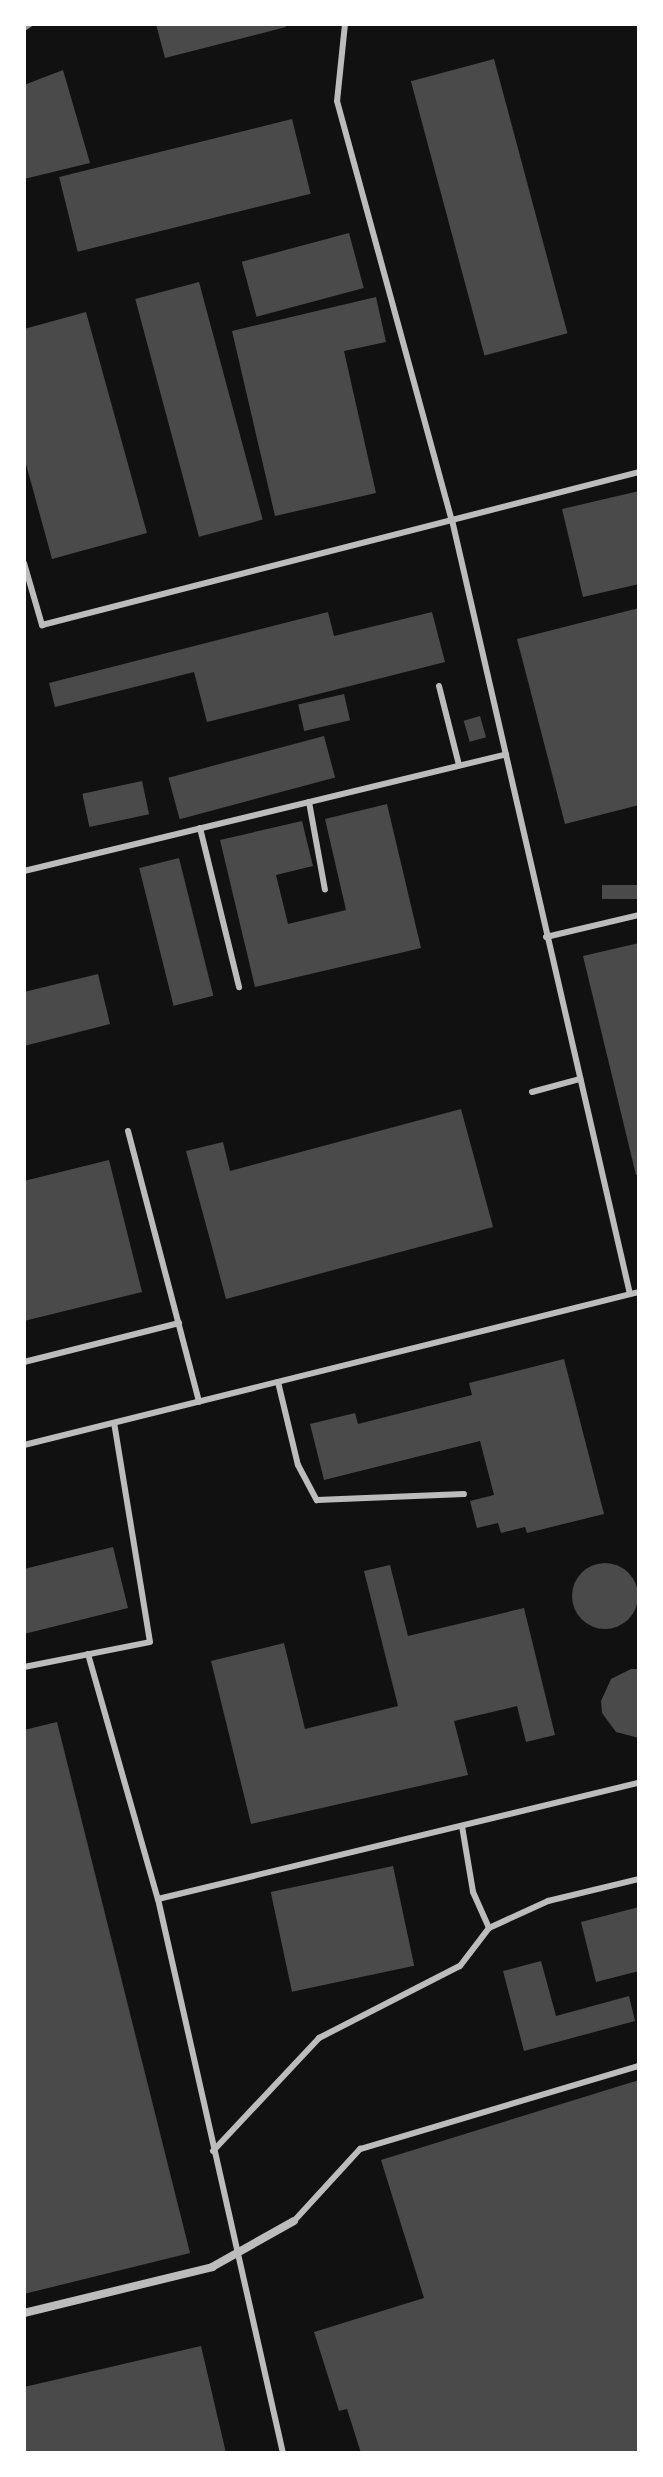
<!DOCTYPE html>
<style>
body{margin:0}
#map{position:relative;width:663px;height:2477px;overflow:hidden;background:#111;font-family:"Work Sans",sans-serif}
div>[style]{position:absolute}
.building>*{inset:0;background:#4a4a4a;transform-origin:0 0}
.round{border-radius:50%}
.service>*{height:6px;margin:-3px;padding:0 3px;transform-origin:3px;border-radius:3px;background:#bcbcbc}
.minor>*{height:8px;margin:-4px;padding:0 4px;transform-origin:4px;border-radius:4px;background:#bcbcbc}
.rail>*{height:6px;margin:-3px;padding:0 3px;transform-origin:3px;border-radius:3px;background:#9a9a9a}
span{translate:-50% -50%;white-space:nowrap;text-align:center;line-height:1.15;-webkit-text-stroke:8px #fff;paint-order:stroke}
.frame{position:absolute;inset:0;border:26px solid #fff;pointer-events:none}
</style>
<div id="map">
<div class="building">
<i style="clip-path:polygon(156px 24px,285px 24px,286px 27px,165px 58px)"></i>
<i style="left:494px;top:59px;width:284px;height:86px;rotate:75deg"></i>
<i style="clip-path:polygon(63px 70px,90px 163px,24px 179px,24px 85px)"></i>
<i style="left:292px;top:119px;width:77px;height:240px;rotate:76deg"></i>
<i style="left:349px;top:233px;width:57px;height:111px;rotate:75deg"></i>
<i style="left:199px;top:282px;width:246px;height:66px;rotate:75deg"></i>
<i style="clip-path:polygon(376px 297px,386px 342px,344px 351px,376px 493px,275px 516px,232px 331px)"></i>
<i style="clip-path:polygon(86px 312px,147px 533px,52px 559px,24px 457px,24px 329px)"></i>
<i style="clip-path:polygon(639px 491px,639px 584px,583px 597px,562px 509px)"></i>
<i style="clip-path:polygon(639px 608px,639px 805px,565px 824px,517px 639px)"></i>
<i style="clip-path:polygon(328px 612px,334px 636px,432px 612px,445px 662px,207px 722px,194px 672px,55px 707px,49px 683px)"></i>
<i style="left:344px;top:694px;width:27px;height:47px;rotate:77deg"></i>
<i style="left:480px;top:716px;width:22px;height:17px;rotate:74deg"></i>
<i style="left:324px;top:736px;width:43px;height:161px;rotate:75deg"></i>
<i style="left:142px;top:781px;width:34px;height:61px;rotate:78deg"></i>
<i style="clip-path:polygon(387px 804px,421px 948px,255px 987px,220px 840px,302px 821px,313px 866px,276px 875px,288px 924px,346px 910px,325px 819px)"></i>
<i style="left:179px;top:858px;width:142px;height:41px;rotate:76deg"></i>
<i style="left:639px;top:885px;width:14px;height:37px;rotate:90deg"></i>
<i style="clip-path:polygon(639px 943px,639px 1174px,636px 1175px,583px 956px)"></i>
<i style="clip-path:polygon(98px 974px,110px 1024px,24px 1046px,24px 992px)"></i>
<i style="clip-path:polygon(461px 1109px,493px 1227px,226px 1299px,186px 1151px,223px 1142px,230px 1171px)"></i>
<i style="clip-path:polygon(109px 1160px,142px 1292px,24px 1321px,24px 1181px)"></i>
<i style="clip-path:polygon(564px 1359px,604px 1514px,527px 1533px,525px 1527px,501px 1533px,498px 1523px,477px 1528px,470px 1501px,494px 1495px,480px 1441px,324px 1480px,310px 1424px,355px 1413px,358px 1424px,472px 1395px,469px 1383px)"></i>
<i style="clip-path:polygon(113px 1547px,128px 1608px,24px 1634px,24px 1569px)"></i>
<i class="round" style="left:572px;top:1563px;width:66px;height:66px"></i>
<i style="clip-path:polygon(390px 1565px,408px 1636px,524px 1608px,555px 1735px,526px 1742px,517px 1706px,454px 1721px,468px 1775px,251px 1824px,211px 1661px,284px 1643px,305px 1729px,398px 1706px,364px 1571px)"></i>
<i style="clip-path:polygon(631px 1669px,639px 1669px,639px 1738px,616px 1732px,602px 1713px,601px 1701px,611px 1679px)"></i>
<i style="clip-path:polygon(57px 1722px,190px 2253px,24px 2294px,24px 1730px)"></i>
<i style="left:393px;top:1866px;width:102px;height:125px;rotate:78deg"></i>
<i style="clip-path:polygon(639px 1907px,639px 1971px,596px 1982px,581px 1922px)"></i>
<i style="clip-path:polygon(541px 1961px,556px 2016px,629px 1996px,635px 2021px,524px 2051px,503px 1971px)"></i>
<i style="clip-path:polygon(639px 2080px,639px 2453px,361px 2453px,347px 2409px,339px 2411px,314px 2332px,424px 2298px,381px 2160px)"></i>
<i style="clip-path:polygon(201px 2346px,226px 2453px,24px 2453px,24px 2387px)"></i>
</div>
<div class="service">
<i style="left:345px;top:24px;width:77px;rotate:95.9deg"></i>
<i style="left:337px;top:101px;width:434px;rotate:74.7deg"></i>
<i style="left:452px;top:520px;width:794px;rotate:77.05deg"></i>
<i style="left:24px;top:563px;width:65px;rotate:73.8deg"></i>
<i style="left:42px;top:625px;width:616px;rotate:-14.37deg"></i>
<i style="left:439px;top:686px;width:81px;rotate:75.8deg"></i>
<i style="left:309px;top:802px;width:89px;rotate:79.7deg"></i>
<i style="left:200px;top:828px;width:164px;rotate:76.2deg"></i>
<i style="left:24px;top:871px;width:496px;rotate:-13.6deg"></i>
<i style="left:546px;top:937px;width:96px;rotate:-13.3deg"></i>
<i style="left:532px;top:1092px;width:50px;rotate:-15.2deg"></i>
<i style="left:128px;top:1131px;width:280px;rotate:75.3deg"></i>
<i style="left:24px;top:1362px;width:160px;rotate:-14.1deg"></i>
<i style="left:278px;top:1382px;width:85px;rotate:76.5deg"></i>
<i style="left:298px;top:1465px;width:40px;rotate:62deg"></i>
<i style="left:317px;top:1500px;width:147px;rotate:-2.3deg"></i>
<i style="left:24px;top:1445px;width:634px;rotate:-13.97deg"></i>
<i style="left:88px;top:1654px;width:255px;rotate:74.1deg"></i>
<i style="left:158px;top:1899px;width:568px;rotate:77.29deg"></i>
<i style="left:24px;top:1667px;width:128px;rotate:-11.2deg"></i>
<i style="left:150px;top:1642px;width:222px;rotate:-99.3deg"></i>
<i style="left:462px;top:1826px;width:67px;rotate:80.5deg"></i>
<i style="left:473px;top:1892px;width:39px;rotate:66deg"></i>
<i style="left:158px;top:1899px;width:495px;rotate:-13.6deg"></i>
<i style="left:213px;top:2151px;width:155px;rotate:-46.8deg"></i>
<i style="left:319px;top:2038px;width:158px;rotate:-27.1deg"></i>
<i style="left:460px;top:1966px;width:48px;rotate:-52.7deg"></i>
<i style="left:489px;top:1928px;width:65px;rotate:-24.6deg"></i>
<i style="left:548px;top:1901px;width:94px;rotate:-13.6deg"></i>
<i style="left:294px;top:2221px;width:98px;rotate:-47.5deg"></i>
<i style="left:360px;top:2149px;width:291px;rotate:-16.6deg"></i>
</div>
<div class="minor">
<i style="left:24px;top:2313px;width:194px;rotate:-13.7deg"></i>
<i style="left:212px;top:2267px;width:94px;rotate:-29.3deg"></i>
</div>
<div class="rail">
<i style="left:24px;top:28px;width:7px;rotate:-34deg"></i>
</div>
<div class="frame"></div>
</div>
